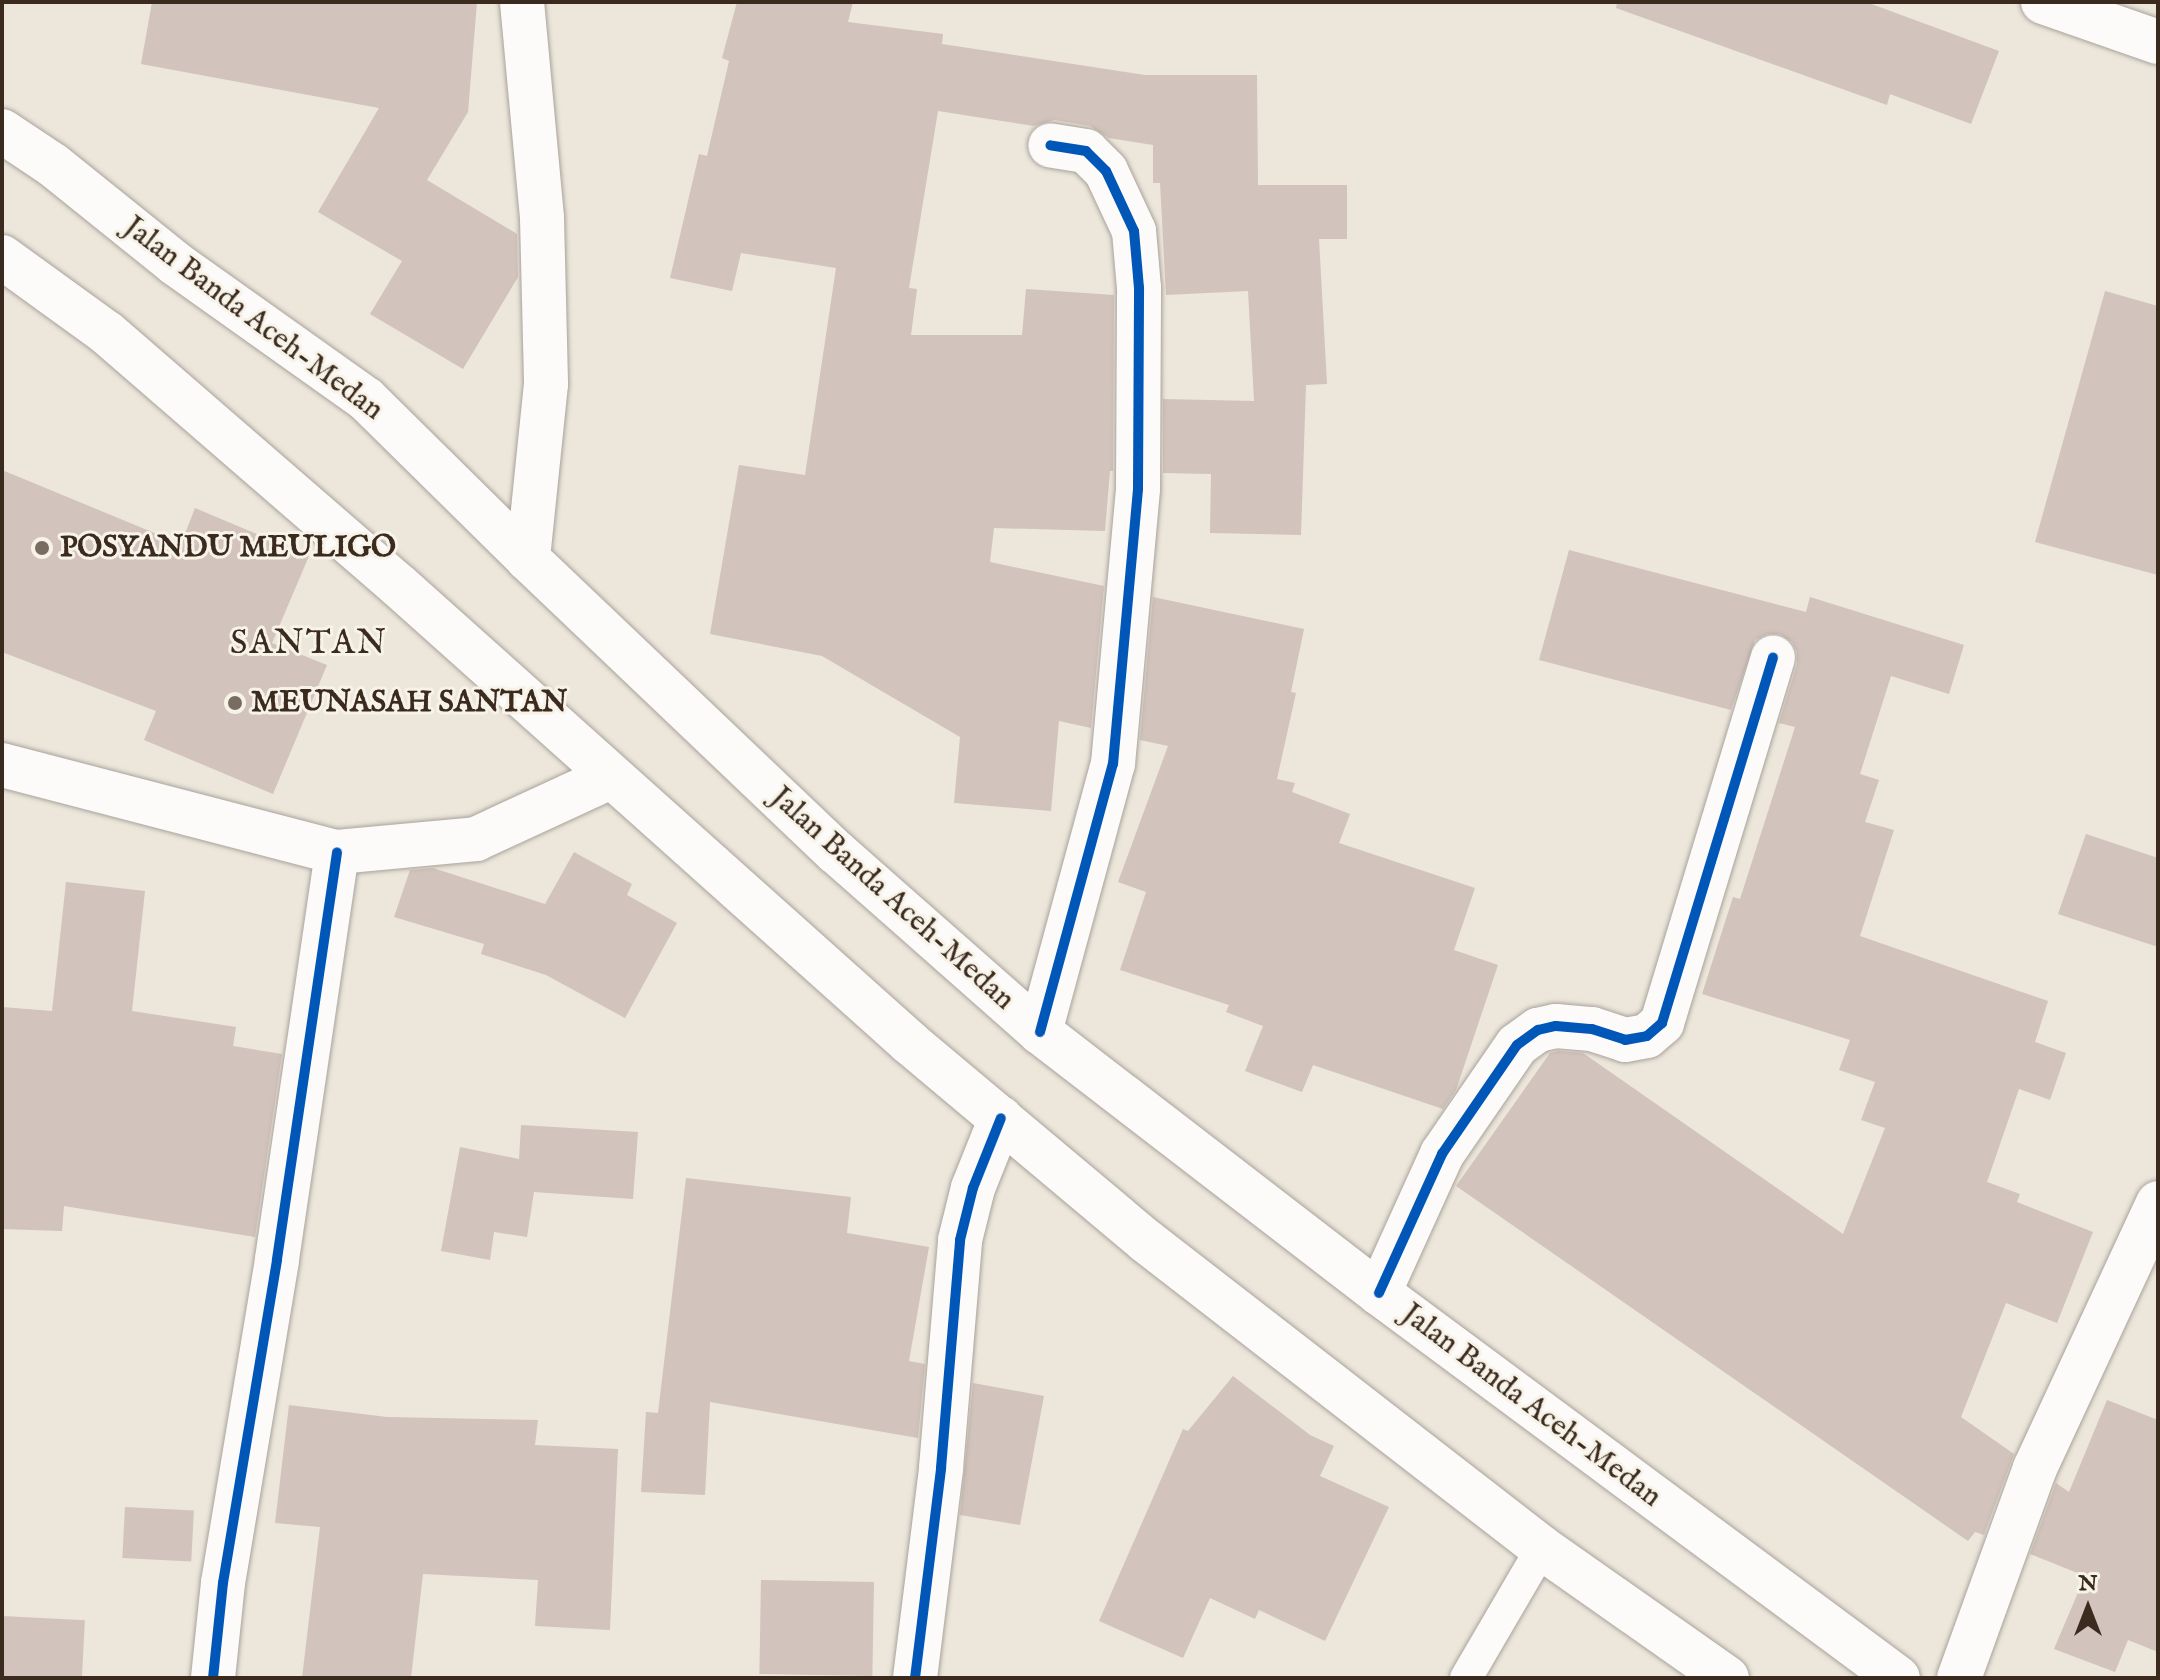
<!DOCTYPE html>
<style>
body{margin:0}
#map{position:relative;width:2160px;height:1680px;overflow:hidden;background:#ece6db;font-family:"IM FELL English",serif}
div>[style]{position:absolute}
.building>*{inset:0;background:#d2c3bc;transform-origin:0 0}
.roads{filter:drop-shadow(0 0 2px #a9a39b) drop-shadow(0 0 2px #a9a39b)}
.service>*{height:32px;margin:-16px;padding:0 16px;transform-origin:16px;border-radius:16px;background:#fcfbfa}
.minor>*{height:44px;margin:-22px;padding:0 22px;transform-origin:22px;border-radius:22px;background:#fcfbfa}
.trunk>*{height:44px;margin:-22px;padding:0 22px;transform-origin:22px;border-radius:22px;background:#fcfbfa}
.cycleway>*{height:10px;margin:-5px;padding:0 5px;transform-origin:5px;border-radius:5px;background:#0057b8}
.dots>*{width:22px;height:22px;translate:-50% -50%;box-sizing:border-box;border:4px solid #f7f3e8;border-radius:50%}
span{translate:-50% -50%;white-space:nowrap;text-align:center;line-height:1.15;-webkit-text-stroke:6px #f7f3e8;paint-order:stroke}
.street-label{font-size:30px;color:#3b2a1e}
.poi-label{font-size:30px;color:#3b2a1e;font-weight:700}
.left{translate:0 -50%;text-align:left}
.quarter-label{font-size:34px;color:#3b2a1e;letter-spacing:2px}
.frame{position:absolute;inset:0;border:4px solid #3b2a1e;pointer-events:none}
.north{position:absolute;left:2048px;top:1568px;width:80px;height:80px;-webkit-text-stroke:6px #f7f3e8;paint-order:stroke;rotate:0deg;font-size:22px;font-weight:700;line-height:32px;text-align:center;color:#3b2a1e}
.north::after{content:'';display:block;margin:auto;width:28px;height:36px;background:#3b2a1e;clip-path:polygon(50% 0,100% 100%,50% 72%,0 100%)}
</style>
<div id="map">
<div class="building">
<i style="clip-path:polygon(152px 2px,477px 2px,468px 112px,427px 180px,517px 234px,518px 277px,463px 369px,370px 314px,402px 261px,318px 212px,379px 108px,141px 64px)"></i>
<i style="clip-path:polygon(737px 2px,853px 2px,848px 22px,943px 34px,942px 44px,1145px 75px,1257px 75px,1258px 185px,1347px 185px,1347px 239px,1319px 239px,1327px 384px,1306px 385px,1301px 535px,1210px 533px,1211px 474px,1163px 473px,1163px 399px,1254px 401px,1248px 291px,1166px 295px,1160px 183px,1153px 183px,1153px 145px,1109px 138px,1090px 126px,1054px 120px,1034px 126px,938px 111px,909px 288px,917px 289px,911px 335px,1022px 335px,1026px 289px,1114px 295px,1113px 471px,1110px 471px,1105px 531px,994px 528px,990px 562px,1104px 586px,1091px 728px,1059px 721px,1051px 811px,954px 803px,960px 737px,822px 656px,710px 634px,739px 465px,805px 475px,836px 268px,741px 253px,732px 291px,670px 278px,699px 154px,707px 156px,729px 61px,722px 58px)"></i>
<i style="clip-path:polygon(1617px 2px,1866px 2px,1999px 51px,1971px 124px,1890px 94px,1887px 105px,1616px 8px)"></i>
<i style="clip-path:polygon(2105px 291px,2158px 306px,2158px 575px,2035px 542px)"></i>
<i style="clip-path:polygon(2px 470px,181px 544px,195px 508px,309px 556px,272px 643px,327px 665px,273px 794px,144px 740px,156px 711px,2px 652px)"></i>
<i style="clip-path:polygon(1569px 550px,1806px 612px,1810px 597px,1964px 645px,1949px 694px,1891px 676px,1860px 774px,1879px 780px,1865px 822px,1894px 830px,1860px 936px,2048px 1001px,2035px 1042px,2066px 1053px,2050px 1100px,2019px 1089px,1987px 1182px,2020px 1194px,2017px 1202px,2093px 1232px,2057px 1323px,2006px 1303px,1961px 1417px,2014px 1454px,1984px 1535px,1975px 1532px,1968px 1541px,1456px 1186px,1550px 1053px,1558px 1051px,1583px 1053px,1843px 1234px,1885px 1128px,1861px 1120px,1875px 1082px,1839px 1070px,1850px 1040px,1702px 994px,1733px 897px,1740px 899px,1795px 727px,1779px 723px,1797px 664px,1797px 652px,1792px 642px,1780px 634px,1767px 634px,1755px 640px,1731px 710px,1539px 660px)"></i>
<i style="clip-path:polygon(1153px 597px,1304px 629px,1291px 692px,1296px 693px,1277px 779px,1295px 783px,1292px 792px,1350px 814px,1339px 843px,1475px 888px,1454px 950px,1498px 965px,1456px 1090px,1443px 1109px,1313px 1065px,1302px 1092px,1245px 1071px,1263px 1026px,1226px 1012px,1229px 1005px,1120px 970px,1146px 892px,1118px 882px,1168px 746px,1140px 740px)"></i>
<i style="clip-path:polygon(2086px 834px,2158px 858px,2158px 947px,2058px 914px)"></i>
<i style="clip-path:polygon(574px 852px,632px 884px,627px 895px,677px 923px,625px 1018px,546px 975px,481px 954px,484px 944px,394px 917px,410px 870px,433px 868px,545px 904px)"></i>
<i style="clip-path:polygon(66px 882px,145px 891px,132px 1011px,236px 1027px,233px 1046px,282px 1054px,255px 1237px,64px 1206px,62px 1231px,2px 1229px,2px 1007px,52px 1011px)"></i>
<i style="clip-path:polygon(521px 1125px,638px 1132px,633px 1199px,534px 1192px,527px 1237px,494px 1232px,490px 1260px,441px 1251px,460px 1147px,519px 1159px)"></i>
<i style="clip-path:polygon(686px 1178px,851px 1197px,847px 1233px,929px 1247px,909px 1361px,925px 1364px,918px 1438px,710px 1402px,705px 1495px,641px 1492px,646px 1412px,658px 1413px)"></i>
<i style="clip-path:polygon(1233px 1376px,1310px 1435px,1334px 1446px,1320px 1476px,1389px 1507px,1325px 1641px,1259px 1610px,1255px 1619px,1210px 1598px,1183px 1658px,1099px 1621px,1183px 1429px,1188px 1431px)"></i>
<i style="clip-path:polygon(973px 1383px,1044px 1396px,1020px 1525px,960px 1515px)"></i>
<i style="clip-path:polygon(2107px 1400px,2158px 1420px,2158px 1652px,2128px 1640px,2115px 1672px,2054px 1649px,2085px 1576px,2030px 1554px,2056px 1483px,2069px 1492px)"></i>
<i style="clip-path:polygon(289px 1405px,387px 1417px,538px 1420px,535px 1445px,618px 1449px,610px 1630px,535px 1626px,538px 1580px,423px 1574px,411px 1678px,302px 1678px,320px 1527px,275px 1523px)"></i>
<i style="left:125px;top:1507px;width:69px;height:51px;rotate:3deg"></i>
<i style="left:761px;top:1580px;width:113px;height:94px;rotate:1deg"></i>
<i style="left:2px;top:1616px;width:83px;height:62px;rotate:3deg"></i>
</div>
<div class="roads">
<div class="service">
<i style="left:1466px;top:1678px;width:151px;rotate:-59.7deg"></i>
</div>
<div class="minor">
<i style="left:522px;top:2px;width:217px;rotate:84.7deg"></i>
<i style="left:542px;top:218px;width:166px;rotate:88.6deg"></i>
<i style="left:546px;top:384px;width:176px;rotate:95.9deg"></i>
<i style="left:2043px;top:2px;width:122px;rotate:19.2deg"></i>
<i style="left:2px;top:765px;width:346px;rotate:14.6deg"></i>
<i style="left:337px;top:852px;width:140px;rotate:-5.3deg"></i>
<i style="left:476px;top:839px;width:148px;rotate:-24.8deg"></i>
<i style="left:1040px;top:1032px;width:278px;rotate:-74.8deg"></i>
<i style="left:1113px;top:764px;width:276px;rotate:-84.8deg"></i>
<i style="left:1138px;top:489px;width:201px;rotate:-89.7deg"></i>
<i style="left:1139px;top:288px;width:57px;rotate:-95deg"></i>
<i style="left:1134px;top:231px;width:66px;rotate:-115deg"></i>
<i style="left:1106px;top:171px;width:28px;rotate:-135deg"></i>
<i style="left:1086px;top:151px;width:36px;rotate:-171deg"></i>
<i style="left:1379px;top:1293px;width:153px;rotate:-65.6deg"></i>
<i style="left:1442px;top:1154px;width:132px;rotate:-55.5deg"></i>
<i style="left:1517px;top:1045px;width:26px;rotate:-36deg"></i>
<i style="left:1538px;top:1030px;width:18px;rotate:-13deg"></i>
<i style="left:1556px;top:1026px;width:36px;rotate:5deg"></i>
<i style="left:1592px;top:1029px;width:35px;rotate:18deg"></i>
<i style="left:1625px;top:1040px;width:22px;rotate:-10deg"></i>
<i style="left:1647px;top:1036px;width:20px;rotate:-41deg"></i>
<i style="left:1662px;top:1023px;width:382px;rotate:-73.1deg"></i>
<i style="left:213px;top:1678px;width:96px;rotate:-84deg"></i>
<i style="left:223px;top:1583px;width:328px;rotate:-80.5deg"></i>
<i style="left:277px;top:1259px;width:411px;rotate:-81.6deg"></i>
<i style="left:915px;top:1678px;width:212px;rotate:-82.9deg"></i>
<i style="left:941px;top:1468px;width:229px;rotate:-85.2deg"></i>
<i style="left:960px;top:1240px;width:54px;rotate:-76deg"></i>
<i style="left:973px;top:1188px;width:75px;rotate:-68.2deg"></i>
<i style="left:1959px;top:1678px;width:223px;rotate:-70.1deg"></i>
<i style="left:2035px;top:1468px;width:292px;rotate:-65.1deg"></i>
</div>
<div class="trunk">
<i style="left:2px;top:131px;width:61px;rotate:33.7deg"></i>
<i style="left:53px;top:165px;width:158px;rotate:38.8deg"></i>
<i style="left:176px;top:264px;width:233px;rotate:35.4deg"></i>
<i style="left:366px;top:399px;width:228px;rotate:44.6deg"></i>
<i style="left:528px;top:559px;width:425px;rotate:43.6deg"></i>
<i style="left:836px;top:852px;width:272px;rotate:41.4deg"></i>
<i style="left:1040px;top:1032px;width:428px;rotate:37.6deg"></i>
<i style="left:1379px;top:1293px;width:646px;rotate:36.57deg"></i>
<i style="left:2px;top:257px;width:130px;rotate:35.9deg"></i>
<i style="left:107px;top:333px;width:385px;rotate:40.9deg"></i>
<i style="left:398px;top:585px;width:687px;rotate:41.81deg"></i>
<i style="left:910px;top:1043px;width:308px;rotate:40deg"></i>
<i style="left:1146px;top:1241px;width:501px;rotate:37.78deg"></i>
<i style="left:1542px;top:1548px;width:226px;rotate:35.1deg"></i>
</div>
</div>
<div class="cycleway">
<i style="left:1040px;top:1032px;width:278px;rotate:-74.8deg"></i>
<i style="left:1113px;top:764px;width:276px;rotate:-84.8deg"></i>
<i style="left:1138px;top:489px;width:201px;rotate:-89.7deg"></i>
<i style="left:1139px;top:288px;width:57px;rotate:-95deg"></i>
<i style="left:1134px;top:231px;width:66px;rotate:-115deg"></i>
<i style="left:1106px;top:171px;width:28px;rotate:-135deg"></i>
<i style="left:1086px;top:151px;width:36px;rotate:-171deg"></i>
<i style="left:1379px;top:1293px;width:153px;rotate:-65.6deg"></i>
<i style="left:1442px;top:1154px;width:132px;rotate:-55.5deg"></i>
<i style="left:1517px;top:1045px;width:26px;rotate:-36deg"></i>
<i style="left:1538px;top:1030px;width:18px;rotate:-13deg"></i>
<i style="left:1556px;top:1026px;width:36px;rotate:5deg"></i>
<i style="left:1592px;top:1029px;width:35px;rotate:18deg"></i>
<i style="left:1625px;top:1040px;width:22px;rotate:-10deg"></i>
<i style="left:1647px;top:1036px;width:20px;rotate:-41deg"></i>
<i style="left:1662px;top:1023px;width:382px;rotate:-73.1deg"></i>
<i style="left:213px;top:1678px;width:96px;rotate:-84deg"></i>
<i style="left:223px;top:1583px;width:328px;rotate:-80.5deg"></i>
<i style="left:277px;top:1259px;width:411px;rotate:-81.6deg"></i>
<i style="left:915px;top:1678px;width:212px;rotate:-82.9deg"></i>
<i style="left:941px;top:1468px;width:229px;rotate:-85.2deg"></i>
<i style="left:960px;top:1240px;width:54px;rotate:-76deg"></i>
<i style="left:973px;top:1188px;width:75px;rotate:-68.2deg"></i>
</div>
<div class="dots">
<i style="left:42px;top:548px;background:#796c60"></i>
<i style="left:235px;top:703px;background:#796c60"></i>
</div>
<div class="street-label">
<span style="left:253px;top:319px;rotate:37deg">Jalan Banda Aceh-Medan</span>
<span style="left:892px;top:899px;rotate:42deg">Jalan Banda Aceh-Medan</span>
<span style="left:1531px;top:1406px;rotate:37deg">Jalan Banda Aceh-Medan</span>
</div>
<div class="poi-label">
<span class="left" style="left:60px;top:548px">POSYANDU MEULIGO</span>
<span class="left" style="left:251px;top:703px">MEUNASAH SANTAN</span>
</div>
<div class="quarter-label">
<span style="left:309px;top:644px">SANTAN</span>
</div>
<div class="frame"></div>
<div class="north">N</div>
</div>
